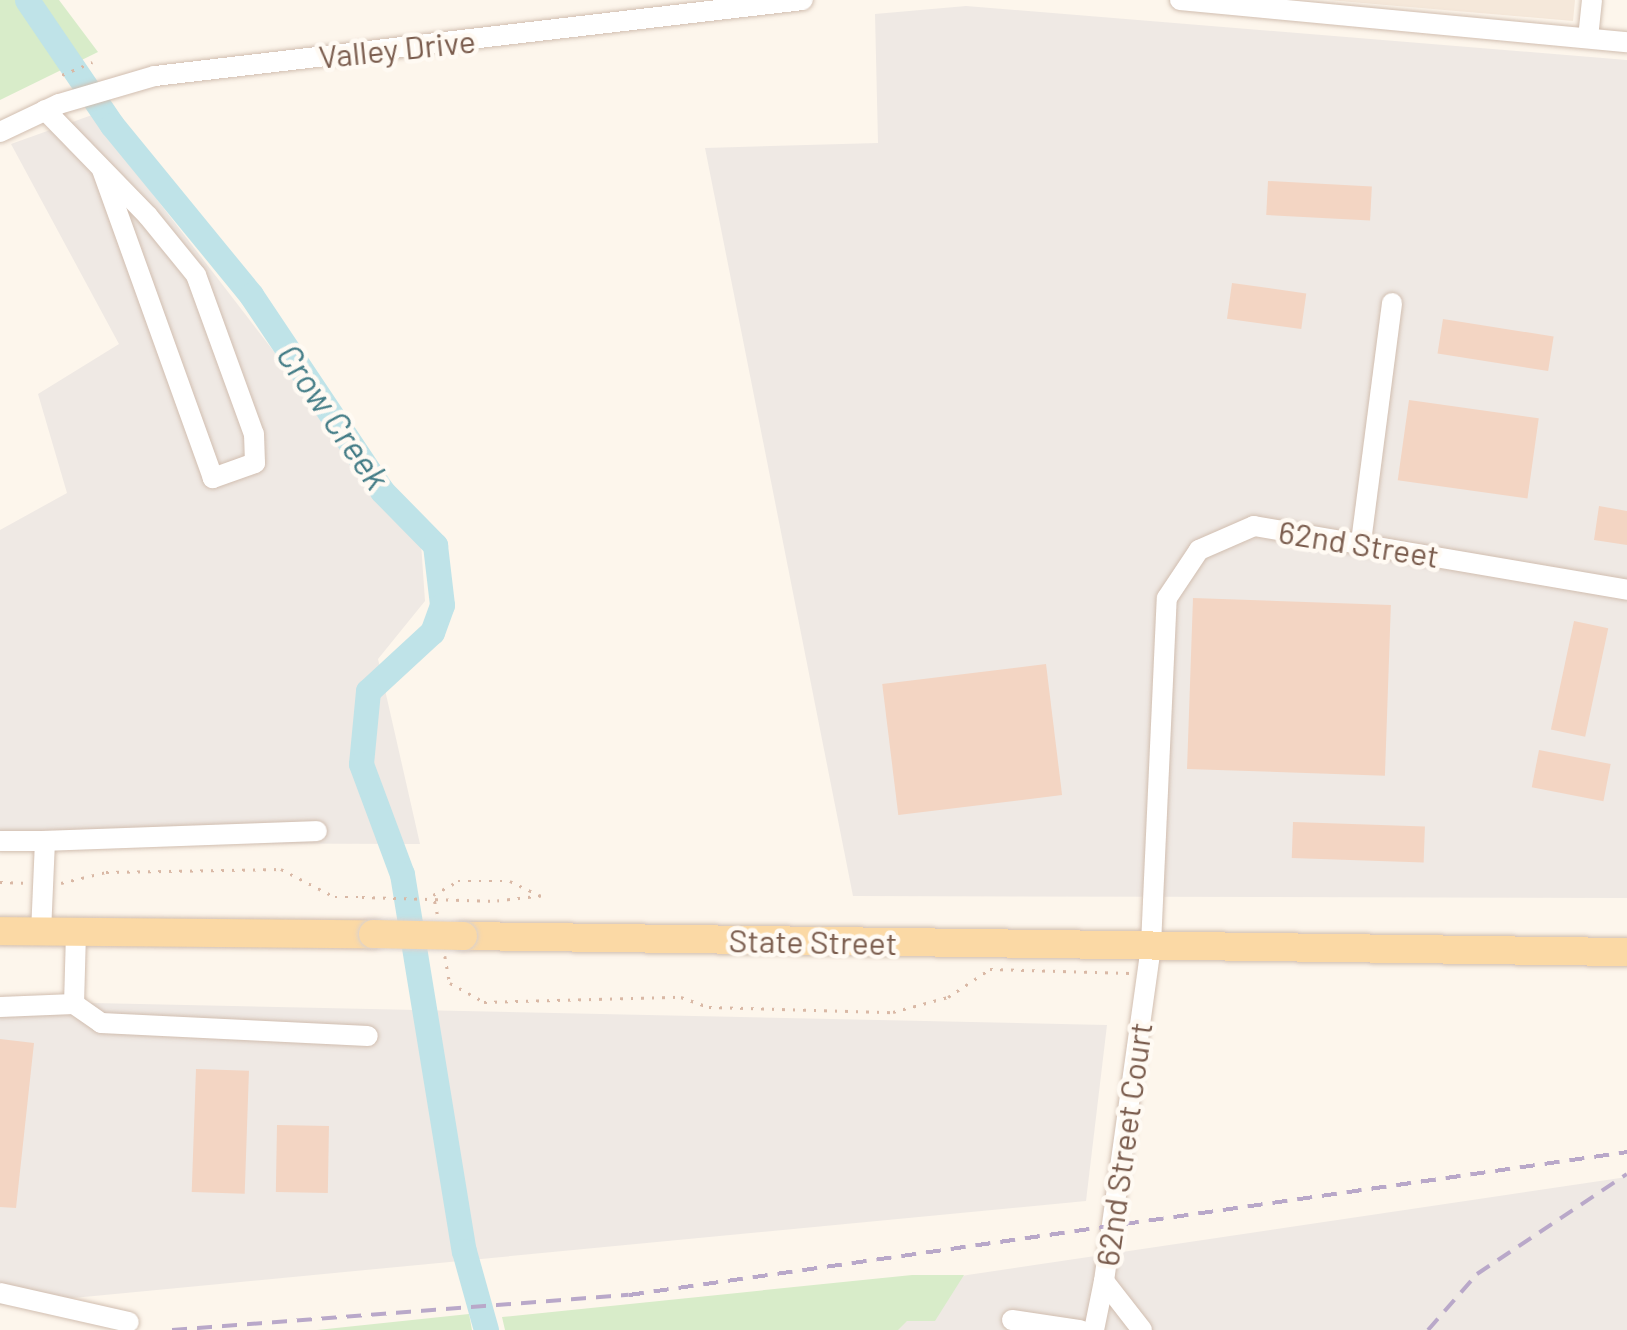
<!DOCTYPE html>
<style>
body{margin:0}
#map{position:relative;width:1627px;height:1330px;overflow:hidden;background:#fdf6ec;font-family:Barlow,sans-serif}
div>[style]{position:absolute}
.residential>*{inset:0;background:#f5e8da}
.industrial>*{inset:0;background:#efe9e4}
.green>*{inset:0;background:#d8ecc9}
.river>*{height:25px;margin:-12.5px;padding:0 12.5px;transform-origin:12.5px;border-radius:12.5px;background:#bfe3e8}
.building>*{inset:0;background:#f3d5c3;transform-origin:0 0}
.path>*{height:2.5px;margin-top:-1.25px;transform-origin:0;background:repeating-linear-gradient(90deg,#d9b8a5 0 2.5px,transparent 0 10.5px)}
.roads{filter:drop-shadow(0 0 2px #d1beb0) drop-shadow(0 0 2px #d1beb0)}
.minor>*{height:20px;margin:-10px;padding:0 10px;transform-origin:10px;border-radius:10px;background:#fff}
.major>*{height:28px;margin:-14px;padding:0 14px;transform-origin:14px;border-radius:14px;background:#fbd9a5}
.rail>*{height:4px;margin-top:-2px;transform-origin:0;background:repeating-linear-gradient(90deg,#b9a8c9 0 15px,transparent 0 25px)}
.path-bridge>*{height:2.5px;margin-top:-1.25px;transform-origin:0;background:repeating-linear-gradient(90deg,#d9b8a5 0 2.5px,transparent 0 10.5px)}
.bridges{filter:drop-shadow(0 0 2px #dad1cd) drop-shadow(0 0 2px #dad1cd)}
.major-bridge>*{height:28px;margin:-14px;padding:0 14px;transform-origin:14px;border-radius:14px;background:#fbd9a5}
span{translate:-50% -50%;white-space:nowrap;text-align:center;line-height:1.15;-webkit-text-stroke:9px #fffaf3;paint-order:stroke}
.street-label{font-size:32px;color:#7a5c4d}
.water-label{font-size:35px;color:#437c86;font-style:italic}
</style>
<div id="map">
<div class="residential">
<i style="clip-path:polygon(1328px 0,1575px 0,1573px 21px)"></i>
</div>
<div class="industrial">
<i style="clip-path:polygon(966px 6px,1627px 60px,1627px 898px,853px 896px,705px 148px,878px 143px,875px 14px)"></i>
<i style="clip-path:polygon(92px 115px,421px 543px,425px 601px,378px 659px,420px 844px,0 843px,0 530px,67px 493px,38px 394px,119px 344px,11px 144px)"></i>
<i style="clip-path:polygon(0 1001px,1107px 1025px,1086px 1201px,0 1305px)"></i>
<i style="clip-path:polygon(1627px 1177px,1627px 1330px,874px 1330px,880px 1288px)"></i>
</div>
<div class="green">
<i style="clip-path:polygon(0 0,59px 0,98px 52px,0 100px)"></i>
<i style="clip-path:polygon(912px 1275px,964px 1275px,935px 1321px,907px 1321px,898px 1330px,505px 1330px,502px 1317px)"></i>
<i style="clip-path:polygon(469px 1314px,472px 1330px,317px 1330px)"></i>
</div>
<div class="river">
<i style="left:27px;top:0;width:151px;rotate:55.8deg"></i>
<i style="left:112px;top:125px;width:220px;rotate:50.7deg"></i>
<i style="left:251px;top:295px;width:236px;rotate:56.2deg"></i>
<i style="left:382px;top:491px;width:76px;rotate:45.5deg"></i>
<i style="left:435px;top:545px;width:60px;rotate:83.3deg"></i>
<i style="left:442px;top:605px;width:29px;rotate:110deg"></i>
<i style="left:432px;top:632px;width:87px;rotate:137.3deg"></i>
<i style="left:368px;top:691px;width:73px;rotate:95.5deg"></i>
<i style="left:361px;top:764px;width:117px;rotate:69.6deg"></i>
<i style="left:402px;top:874px;width:382px;rotate:80.7deg"></i>
<i style="left:464px;top:1251px;width:82px;rotate:74.4deg"></i>
</div>
<div class="building">
<i style="left:1268px;top:181px;width:104px;height:34px;rotate:3deg"></i>
<i style="left:1232px;top:283px;width:75px;height:36px;rotate:8deg"></i>
<i style="left:1443px;top:319px;width:112px;height:35px;rotate:9deg"></i>
<i style="left:1409px;top:400px;width:131px;height:81px;rotate:8deg"></i>
<i style="clip-path:polygon(1599px 506px,1627px 511px,1627px 545px,1594px 540px)"></i>
<i style="left:1193px;top:598px;width:198px;height:171px;rotate:2deg"></i>
<i style="left:1574px;top:621px;width:35px;height:111px;rotate:12deg"></i>
<i style="left:1046px;top:664px;width:132px;height:165px;rotate:83deg"></i>
<i style="left:1539px;top:750px;width:73px;height:38px;rotate:11deg"></i>
<i style="left:1293px;top:822px;width:132px;height:36px;rotate:2deg"></i>
<i style="clip-path:polygon(0 1039px,34px 1043px,16px 1208px,0 1207px)"></i>
<i style="left:196px;top:1069px;width:53px;height:123px;rotate:2deg"></i>
<i style="left:277px;top:1125px;width:52px;height:67px;rotate:1deg"></i>
</div>
<div class="path">
<i style="left:62px;top:75px;width:33px;rotate:-23deg"></i>
<i style="left:0;top:882px;width:23px;rotate:2deg"></i>
<i style="left:61px;top:883px;width:46px;rotate:-13.7deg"></i>
<i style="left:106px;top:872px;width:175px;rotate:-1deg"></i>
<i style="left:281px;top:869px;width:61px;rotate:27.4deg"></i>
<i style="left:335px;top:897px;width:27px"></i>
<i style="left:437px;top:914px;width:19px;rotate:-102deg"></i>
<i style="left:433px;top:895px;width:29px;rotate:-29deg"></i>
<i style="left:458px;top:881px;width:52px"></i>
<i style="left:510px;top:881px;width:34px;rotate:26deg"></i>
<i style="left:541px;top:896px;width:44px;rotate:173.5deg"></i>
<i style="left:445px;top:956px;width:27px;rotate:80deg"></i>
<i style="left:450px;top:983px;width:39px;rotate:29deg"></i>
<i style="left:484px;top:1002px;width:197px;rotate:-1.5deg"></i>
<i style="left:681px;top:997px;width:30px;rotate:20deg"></i>
<i style="left:709px;top:1007px;width:184px;rotate:1.6deg"></i>
<i style="left:893px;top:1012px;width:57px;rotate:-15.3deg"></i>
<i style="left:948px;top:997px;width:50px;rotate:-33.7deg"></i>
<i style="left:990px;top:969px;width:140px;rotate:1.6deg"></i>
</div>
<div class="roads">
<div class="minor">
<i style="left:1180px;top:0;width:449px;rotate:5.4deg"></i>
<i style="left:1588px;top:38px;width:38px;rotate:-84deg"></i>
<i style="left:45px;top:110px;width:148px;rotate:45.8deg"></i>
<i style="left:148px;top:216px;width:76px;rotate:50.9deg"></i>
<i style="left:196px;top:275px;width:169px;rotate:70deg"></i>
<i style="left:254px;top:434px;width:29px;rotate:88deg"></i>
<i style="left:255px;top:463px;width:45px;rotate:160.3deg"></i>
<i style="left:213px;top:478px;width:327px;rotate:-109.8deg"></i>
<i style="left:0;top:132px;width:65px;rotate:-25.4deg"></i>
<i style="left:59px;top:104px;width:100px;rotate:-16.3deg"></i>
<i style="left:155px;top:76px;width:652px;rotate:-6.69deg"></i>
<i style="left:1361px;top:542px;width:241px;rotate:-82.6deg"></i>
<i style="left:0;top:841px;width:45px"></i>
<i style="left:45px;top:841px;width:91px;rotate:92.5deg"></i>
<i style="left:45px;top:841px;width:272px;rotate:-2.1deg"></i>
<i style="left:76px;top:933px;width:71px;rotate:91.6deg"></i>
<i style="left:74px;top:1004px;width:33px;rotate:35deg"></i>
<i style="left:101px;top:1023px;width:267px;rotate:2.8deg"></i>
<i style="left:0;top:1007px;width:74px;rotate:-2.3deg"></i>
<i style="left:0;top:1293px;width:132px;rotate:12.7deg"></i>
<i style="left:1012px;top:1320px;width:69px;rotate:8.4deg"></i>
<i style="left:1094px;top:1330px;width:50px;rotate:-78.5deg"></i>
<i style="left:1142px;top:1330px;width:62px;rotate:-127.8deg"></i>
<i style="left:1104px;top:1281px;width:339px;rotate:-82deg"></i>
<i style="left:1151px;top:945px;width:347px;rotate:-87.4deg"></i>
<i style="left:1167px;top:598px;width:58px;rotate:-56.3deg"></i>
<i style="left:1199px;top:550px;width:60px;rotate:-23.6deg"></i>
<i style="left:1254px;top:526px;width:378px;rotate:9.7deg"></i>
</div>
<div class="major">
<i style="left:0;top:931px;width:373px;rotate:0.5deg"></i>
<i style="left:463px;top:936px;width:1164px;rotate:0.79deg"></i>
</div>
</div>
<div class="rail">
<i style="left:172px;top:1330px;width:458px;rotate:-4.4deg"></i>
<i style="left:629px;top:1295px;width:1008px;rotate:-8.15deg"></i>
<i style="left:1428px;top:1330px;width:74px;rotate:-48.8deg"></i>
<i style="left:1477px;top:1274px;width:180px;rotate:-33.7deg"></i>
</div>
<div class="path-bridge">
<i style="left:362px;top:897px;width:135px;rotate:1.7deg"></i>
</div>
<div class="bridges">
<div class="major-bridge">
<i style="left:373px;top:934px;width:90px;rotate:1.3deg"></i>
</div>
</div>
<div class="street-label">
<span style="left:397px;top:48px;rotate:-6deg">Valley Drive</span>
<span style="left:1359px;top:543px;rotate:9deg">62nd Street</span>
<span style="left:813px;top:941px;rotate:1deg">State Street</span>
<span style="left:1123px;top:1144px;rotate:-82deg">62nd Street Court</span>
</div>
<div class="water-label">
<span style="left:334px;top:416px;rotate:55deg">Crow Creek</span>
</div>
</div>
